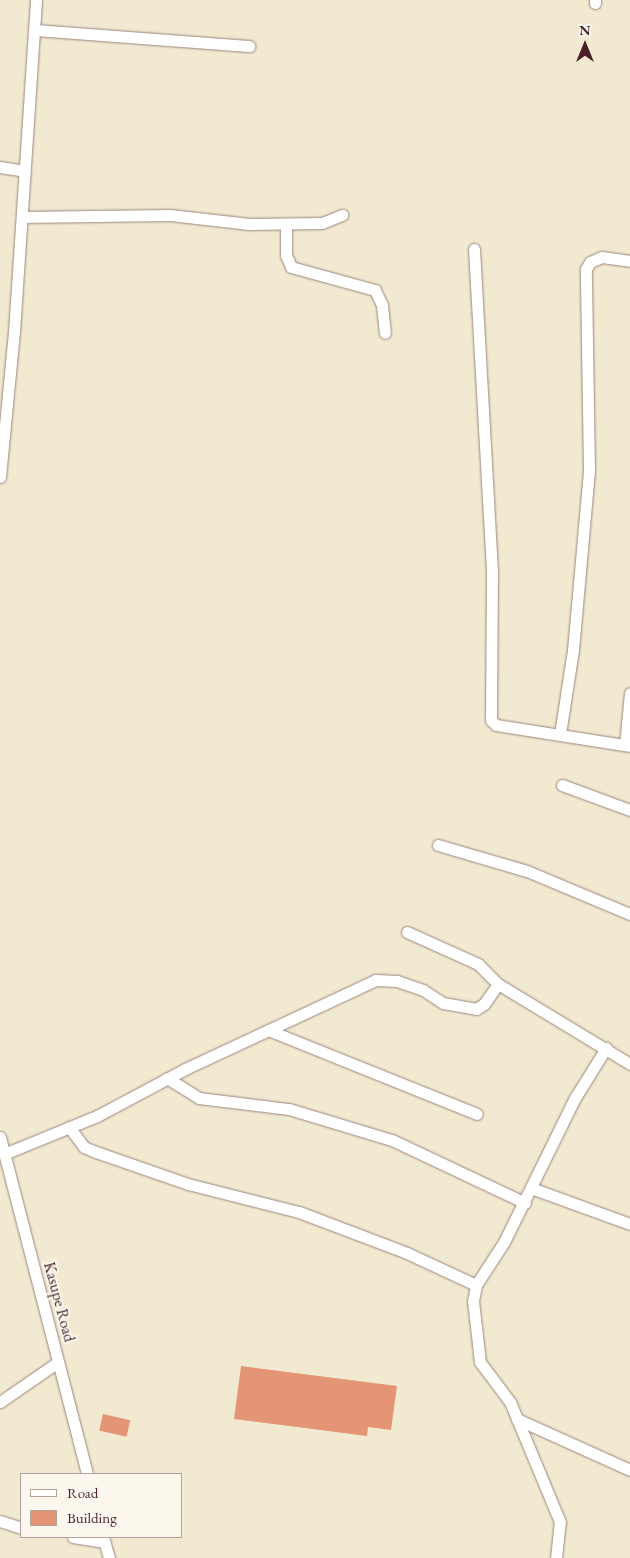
<!DOCTYPE html>
<style>
body{margin:0}
#map{position:relative;width:630px;height:1558px;overflow:hidden;background:#f1ead1;font-family:"EB Garamond",serif}
div>[style]{position:absolute}
.building>*{inset:0;background:#e49575;transform-origin:0 0}
.roads{filter:drop-shadow(0 0 1px #9e847e) drop-shadow(0 0 1px #9e847e)}
.minor>*{height:11px;margin:-5.5px;padding:0 5.5px;transform-origin:5.5px;border-radius:5.5px;background:#fff}
span{translate:-50% -50%;white-space:nowrap;text-align:center;line-height:1.15;-webkit-text-stroke:4px #fbf7ec;paint-order:stroke}
.street-label{font-size:16px;color:#4a1f2b}
.legend{position:absolute;left:20px;top:1473px;width:162px;height:65px;box-sizing:border-box;background:#fbf7ec;border:1px solid #b4a19f;margin:0;padding:6px 9px;list-style:none;font-size:15px;color:#4a1f2b}
.legend li{display:flex;align-items:center;gap:10px;height:25px}
.legend b{width:25px;border:1px solid #b4a19f}
.north{position:absolute;left:560px;top:20px;width:50px;height:50px;-webkit-text-stroke:4px #fbf7ec;paint-order:stroke;rotate:0deg;font-size:14px;font-weight:700;line-height:20px;text-align:center;color:#4a1f2b}
.north::after{content:'';display:block;margin:auto;width:18px;height:22px;background:#4a1f2b;clip-path:polygon(50% 0,100% 100%,50% 72%,0 100%)}
</style>
<div id="map">
<div class="building">
<i style="clip-path:polygon(241px 1366px,397px 1386px,391px 1430px,368px 1427px,367px 1436px,234px 1419px)"></i>
<i style="left:103px;top:1414px;width:28px;height:17px;rotate:13deg"></i>
</div>
<div class="roads">
<div class="minor">
<i style="left:595px;top:0;width:3px;rotate:90deg"></i>
<i style="left:34px;top:30px;width:216px;rotate:4.3deg"></i>
<i style="left:0;top:167px;width:25px;rotate:9deg"></i>
<i style="left:22px;top:217px;width:148px;rotate:-0.8deg"></i>
<i style="left:170px;top:215px;width:80px;rotate:6.5deg"></i>
<i style="left:249px;top:224px;width:73px;rotate:-0.8deg"></i>
<i style="left:322px;top:223px;width:22px;rotate:-22deg"></i>
<i style="left:286px;top:224px;width:31px;rotate:90deg"></i>
<i style="left:286px;top:255px;width:13px;rotate:67deg"></i>
<i style="left:291px;top:267px;width:87px;rotate:15.3deg"></i>
<i style="left:375px;top:290px;width:17px;rotate:65deg"></i>
<i style="left:382px;top:305px;width:28px;rotate:84deg"></i>
<i style="left:474px;top:249px;width:324px;rotate:86.8deg"></i>
<i style="left:492px;top:573px;width:147px;rotate:90.4deg"></i>
<i style="left:491px;top:720px;width:7px;rotate:45deg"></i>
<i style="left:496px;top:725px;width:136px;rotate:8.9deg"></i>
<i style="left:0;top:477px;width:146px;rotate:-84.5deg"></i>
<i style="left:14px;top:332px;width:333px;rotate:-86.2deg"></i>
<i style="left:560px;top:734px;width:85px;rotate:-81.2deg"></i>
<i style="left:573px;top:650px;width:180px;rotate:-84.9deg"></i>
<i style="left:589px;top:471px;width:202px;rotate:-90.9deg"></i>
<i style="left:586px;top:269px;width:8px;rotate:-60deg"></i>
<i style="left:590px;top:262px;width:13px;rotate:-23deg"></i>
<i style="left:602px;top:257px;width:28px;rotate:8deg"></i>
<i style="left:625px;top:745px;width:52px;rotate:-84.5deg"></i>
<i style="left:562px;top:785px;width:72px;rotate:20.2deg"></i>
<i style="left:438px;top:845px;width:93px;rotate:16.3deg"></i>
<i style="left:527px;top:871px;width:112px;rotate:22.7deg"></i>
<i style="left:407px;top:932px;width:78px;rotate:24.3deg"></i>
<i style="left:478px;top:964px;width:28px;rotate:45deg"></i>
<i style="left:498px;top:984px;width:154px;rotate:31.2deg"></i>
<i style="left:268px;top:1030px;width:225px;rotate:21.9deg"></i>
<i style="left:167px;top:1078px;width:38px;rotate:32deg"></i>
<i style="left:199px;top:1098px;width:91px;rotate:7deg"></i>
<i style="left:289px;top:1109px;width:108px;rotate:16.8deg"></i>
<i style="left:392px;top:1140px;width:147px;rotate:25.3deg"></i>
<i style="left:69px;top:1127px;width:25px;rotate:53deg"></i>
<i style="left:84px;top:1147px;width:13px;rotate:23deg"></i>
<i style="left:96px;top:1152px;width:97px;rotate:19.2deg"></i>
<i style="left:188px;top:1184px;width:114px;rotate:14.2deg"></i>
<i style="left:299px;top:1212px;width:116px;rotate:20.8deg"></i>
<i style="left:407px;top:1253px;width:76px;rotate:24.9deg"></i>
<i style="left:0;top:1137px;width:348px;rotate:75.5deg"></i>
<i style="left:4px;top:1154px;width:100px;rotate:-22.2deg"></i>
<i style="left:97px;top:1116px;width:100px;rotate:-28.1deg"></i>
<i style="left:185px;top:1069px;width:211px;rotate:-25deg"></i>
<i style="left:376px;top:980px;width:21px;rotate:3deg"></i>
<i style="left:397px;top:981px;width:28px;rotate:19deg"></i>
<i style="left:423px;top:990px;width:24px;rotate:33deg"></i>
<i style="left:443px;top:1003px;width:34px;rotate:10deg"></i>
<i style="left:476px;top:1009px;width:9px;rotate:-32deg"></i>
<i style="left:484px;top:1004px;width:24px;rotate:-55deg"></i>
<i style="left:531px;top:1188px;width:105px;rotate:20deg"></i>
<i style="left:0;top:1402px;width:70px;rotate:-34.6deg"></i>
<i style="left:517px;top:1419px;width:124px;rotate:24.3deg"></i>
<i style="left:0;top:1521px;width:22px;rotate:18deg"></i>
<i style="left:73px;top:1537px;width:32px;rotate:9deg"></i>
<i style="left:103px;top:1537px;width:22px;rotate:74deg"></i>
<i style="left:556px;top:1558px;width:36px;rotate:-84deg"></i>
<i style="left:560px;top:1522px;width:130px;rotate:-112.6deg"></i>
<i style="left:510px;top:1402px;width:50px;rotate:-126.9deg"></i>
<i style="left:480px;top:1362px;width:61px;rotate:-96.5deg"></i>
<i style="left:473px;top:1301px;width:16px;rotate:-79deg"></i>
<i style="left:476px;top:1285px;width:51px;rotate:-56.9deg"></i>
<i style="left:504px;top:1242px;width:161px;rotate:-63.8deg"></i>
<i style="left:575px;top:1098px;width:59px;rotate:-58.2deg"></i>
</div>
</div>
<div class="street-label">
<span style="left:59px;top:1302px;rotate:75deg">Kasupe Road</span>
</div>
<ul class="legend">
<li><b style="height:6px;background:#fff"></b>Road</li>
<li><b style="height:14px;background:#e49575"></b>Building</li>
</ul>
<div class="north">N</div>
</div>
